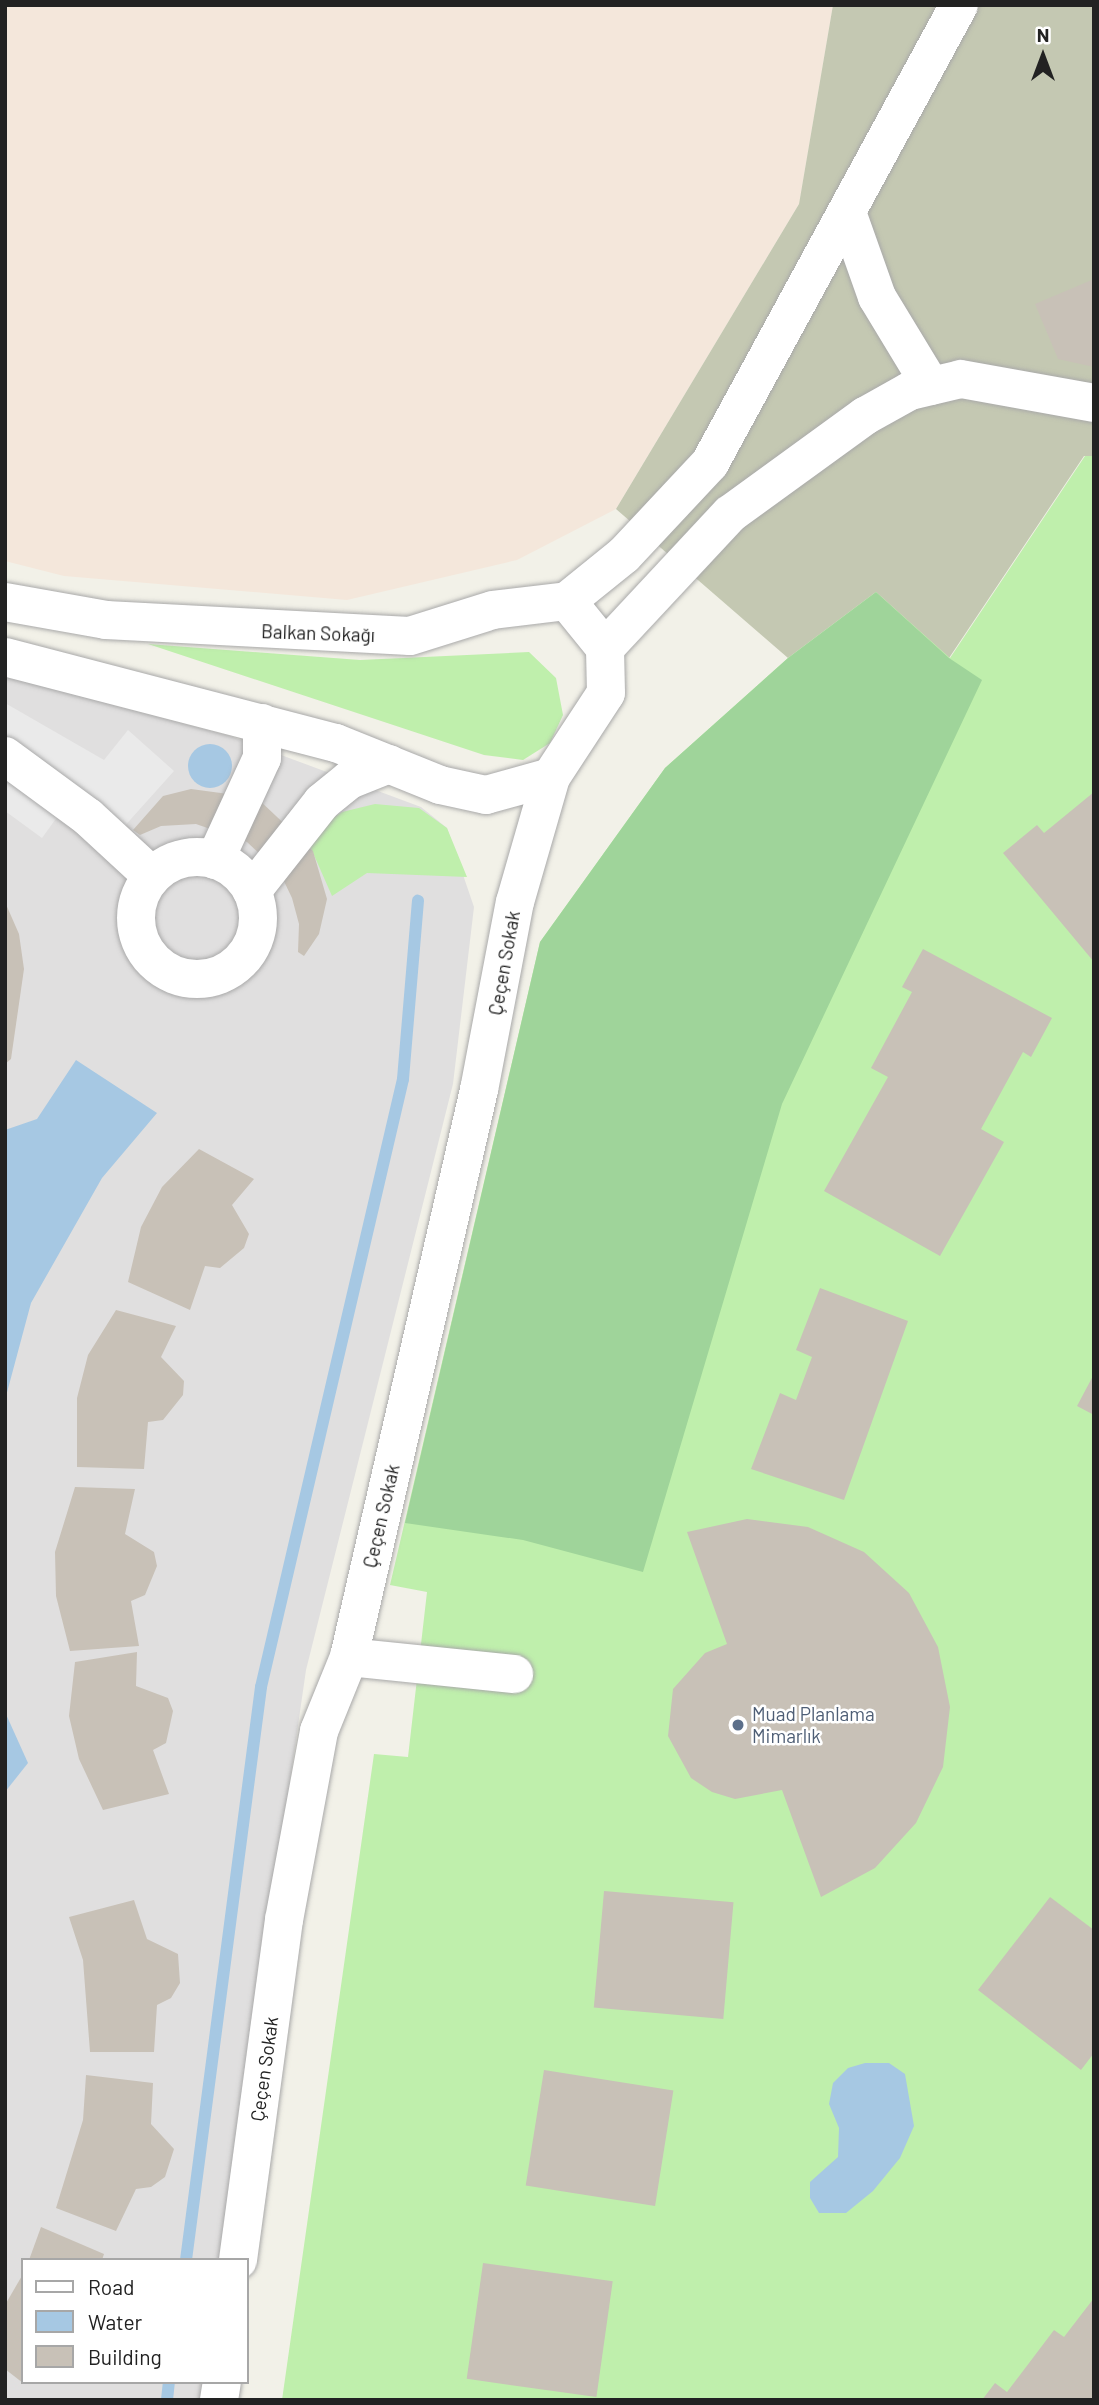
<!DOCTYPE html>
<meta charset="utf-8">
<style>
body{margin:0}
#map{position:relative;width:1099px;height:2405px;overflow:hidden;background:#f2f1e8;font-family:Barlow,sans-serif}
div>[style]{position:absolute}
.residential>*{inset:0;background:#e0dfdf}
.military>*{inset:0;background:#f4e7db}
.construction>*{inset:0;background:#c4c8b2}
.grass>*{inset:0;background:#bfefac}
.forest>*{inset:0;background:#9fd49a}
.parking>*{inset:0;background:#eaeaea}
.water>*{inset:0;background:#a6c8e3}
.round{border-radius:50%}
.stream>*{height:12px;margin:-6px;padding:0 6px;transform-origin:6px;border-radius:6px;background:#a6c8e3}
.building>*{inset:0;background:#c8c1b7;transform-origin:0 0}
.roads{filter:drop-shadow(0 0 2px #a9a9a9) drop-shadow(0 0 2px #a9a9a9)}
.minor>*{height:38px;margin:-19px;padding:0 19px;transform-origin:19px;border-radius:19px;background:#fff}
.minor>.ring{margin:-19px;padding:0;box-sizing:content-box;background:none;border:38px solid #fff;border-radius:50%}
.dots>*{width:19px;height:19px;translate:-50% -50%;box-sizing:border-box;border:4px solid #fff;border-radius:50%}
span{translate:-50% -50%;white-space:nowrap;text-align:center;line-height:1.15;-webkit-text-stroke:5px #fff;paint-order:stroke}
.street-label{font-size:19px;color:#222}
.service-label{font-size:19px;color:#4e5e75}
.left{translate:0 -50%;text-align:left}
.frame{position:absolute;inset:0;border:7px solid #222;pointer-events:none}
.legend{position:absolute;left:21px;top:2258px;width:228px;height:126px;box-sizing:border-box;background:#fff;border:2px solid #a7a7a7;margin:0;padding:9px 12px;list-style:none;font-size:21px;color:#222}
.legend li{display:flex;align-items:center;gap:14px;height:35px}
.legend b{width:35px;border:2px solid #a7a7a7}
.north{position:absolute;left:1008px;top:21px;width:70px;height:70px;-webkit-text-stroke:5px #fff;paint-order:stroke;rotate:0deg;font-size:19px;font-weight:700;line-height:28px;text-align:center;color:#222}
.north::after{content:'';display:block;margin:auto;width:24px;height:32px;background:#222;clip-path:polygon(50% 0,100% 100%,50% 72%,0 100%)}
</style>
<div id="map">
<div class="residential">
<i style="clip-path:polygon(5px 676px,230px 736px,421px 807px,447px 828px,474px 907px,453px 1084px,306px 1670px,221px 2260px,23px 2260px,23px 2382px,205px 2382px,203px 2400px,5px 2400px)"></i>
</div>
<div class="military">
<i style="clip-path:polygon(5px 5px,833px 5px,799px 204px,616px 509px,517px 560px,347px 600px,64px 576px,5px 561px)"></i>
</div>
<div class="construction">
<i style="clip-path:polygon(833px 5px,1094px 5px,1094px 456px,1084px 456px,949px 658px,876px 592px,788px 658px,616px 509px,799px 204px)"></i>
</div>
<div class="grass">
<i style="clip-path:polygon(1085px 456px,1094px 456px,1094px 2400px,282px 2400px,374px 1754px,408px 1757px,427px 1592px,390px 1585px,540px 942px,665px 768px,788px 658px,876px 592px,950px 658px)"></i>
<i style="clip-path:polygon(148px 644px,360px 660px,529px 652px,556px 678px,563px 715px,550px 743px,523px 760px,484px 755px)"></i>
<i style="clip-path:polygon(375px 804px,419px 808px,447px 828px,467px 877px,367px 873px,332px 896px,306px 837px,342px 812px)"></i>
</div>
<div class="forest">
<i style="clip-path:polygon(876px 592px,949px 658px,982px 680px,782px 1104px,643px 1572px,523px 1540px,405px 1523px,540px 942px,665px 768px,788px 658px)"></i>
</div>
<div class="parking">
<i style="clip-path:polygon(5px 703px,104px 760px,128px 730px,174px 771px,113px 839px,68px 802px,42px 838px,5px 811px)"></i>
</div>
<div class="water">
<i class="round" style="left:188px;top:744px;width:44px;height:44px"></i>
<i style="clip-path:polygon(76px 1060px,157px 1113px,102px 1178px,31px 1303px,5px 1400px,5px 1130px,37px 1119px)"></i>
<i style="clip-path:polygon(5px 1712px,28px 1763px,5px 1792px)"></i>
<i style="clip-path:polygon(865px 2063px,889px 2063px,905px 2074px,914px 2126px,900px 2158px,873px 2191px,846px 2213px,819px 2213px,810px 2198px,810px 2182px,838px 2157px,839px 2128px,829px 2104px,833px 2083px,848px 2068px)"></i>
</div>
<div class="stream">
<i style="left:186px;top:2260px;width:578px;rotate:-82.54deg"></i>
<i style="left:261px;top:1687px;width:624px;rotate:-76.85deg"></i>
<i style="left:403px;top:1079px;width:179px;rotate:-85.2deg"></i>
<i style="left:167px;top:2400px;width:18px;rotate:-84deg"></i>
</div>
<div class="building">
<i style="clip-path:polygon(1094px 279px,1094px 367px,1058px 359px,1035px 304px)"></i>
<i style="clip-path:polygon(191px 789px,257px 798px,313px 851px,327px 899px,319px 934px,304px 956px,298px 952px,299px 924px,292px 898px,280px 873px,247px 842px,196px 824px,161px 826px,140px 835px,133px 830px,163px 796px)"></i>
<i style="clip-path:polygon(1094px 792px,1094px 962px,1003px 853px,1037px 825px,1044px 833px)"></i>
<i style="clip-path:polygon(5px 902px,19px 934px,24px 969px,11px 1059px,5px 1064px)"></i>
<i style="clip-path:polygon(923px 949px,1052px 1018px,1031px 1057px,1023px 1052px,981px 1129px,1004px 1142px,940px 1256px,824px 1191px,888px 1077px,871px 1068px,912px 992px,902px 987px)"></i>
<i style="clip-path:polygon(199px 1149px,254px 1179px,232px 1205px,249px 1234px,244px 1248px,220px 1268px,205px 1266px,190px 1310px,128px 1282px,141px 1227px,162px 1187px)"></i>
<i style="clip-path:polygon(820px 1288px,908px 1321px,844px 1500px,751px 1469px,780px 1393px,796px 1400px,812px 1357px,796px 1350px)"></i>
<i style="clip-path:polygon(116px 1310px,176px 1326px,161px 1357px,184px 1381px,183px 1395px,163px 1420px,148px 1422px,144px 1469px,77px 1467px,77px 1398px,88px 1355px)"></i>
<i style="clip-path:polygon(1094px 1374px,1094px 1415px,1077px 1406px)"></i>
<i style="clip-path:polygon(75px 1487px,135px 1489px,125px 1534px,154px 1552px,157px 1566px,145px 1595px,131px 1601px,139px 1646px,70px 1651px,56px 1596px,55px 1552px)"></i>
<i style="clip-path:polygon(747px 1519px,808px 1527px,864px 1552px,909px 1593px,938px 1647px,950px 1707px,943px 1767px,916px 1823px,875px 1868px,821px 1897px,782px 1790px,735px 1799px,712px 1792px,691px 1778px,668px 1736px,673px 1689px,705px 1653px,727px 1644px,687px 1532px)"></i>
<i style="clip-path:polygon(137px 1652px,136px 1686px,168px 1698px,173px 1711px,166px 1743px,153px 1750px,169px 1794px,103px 1810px,79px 1759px,69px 1716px,75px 1662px)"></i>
<i style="left:604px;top:1891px;width:130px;height:117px;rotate:5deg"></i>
<i style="clip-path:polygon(1050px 1897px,1094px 1930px,1094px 2053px,1081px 2070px,978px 1990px)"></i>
<i style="clip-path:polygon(134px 1900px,147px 1939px,178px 1954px,180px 1983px,171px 1998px,157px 2005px,154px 2052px,90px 2052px,83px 1960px,69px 1917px)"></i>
<i style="left:544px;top:2070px;width:131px;height:117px;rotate:9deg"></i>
<i style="clip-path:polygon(86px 2075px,153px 2083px,151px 2124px,174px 2149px,165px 2177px,151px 2187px,136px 2189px,116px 2231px,56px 2208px,83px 2120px)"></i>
<i style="clip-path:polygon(41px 2227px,104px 2254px,102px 2260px,29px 2260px)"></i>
<i style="left:483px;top:2263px;width:131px;height:117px;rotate:8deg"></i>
<i style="clip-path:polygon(23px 2274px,23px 2383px,5px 2369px,5px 2305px)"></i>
<i style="clip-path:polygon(1094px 2298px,1094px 2400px,982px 2400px,995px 2383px,1007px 2392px,1054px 2330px,1064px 2337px)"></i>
</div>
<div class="roads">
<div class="minor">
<i style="left:848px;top:215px;width:87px;rotate:70.5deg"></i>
<i style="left:877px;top:297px;width:104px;rotate:58.8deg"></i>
<i style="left:567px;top:601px;width:73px;rotate:-38.9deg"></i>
<i style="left:624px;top:555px;width:126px;rotate:-46.9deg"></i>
<i style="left:710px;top:463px;width:521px;rotate:-61.47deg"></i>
<i style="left:5px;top:602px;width:103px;rotate:10.1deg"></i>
<i style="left:106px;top:620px;width:304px;rotate:3deg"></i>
<i style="left:410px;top:636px;width:87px;rotate:-17.4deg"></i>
<i style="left:493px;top:610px;width:75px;rotate:-6.9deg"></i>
<i style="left:567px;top:601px;width:60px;rotate:51deg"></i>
<i style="left:5px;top:657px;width:342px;rotate:14.6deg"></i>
<i style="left:336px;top:743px;width:112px;rotate:22deg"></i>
<i style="left:440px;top:785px;width:47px;rotate:12.3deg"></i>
<i style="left:486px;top:795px;width:67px;rotate:-15.5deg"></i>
<i style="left:5px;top:756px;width:103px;rotate:36.3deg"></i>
<i style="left:88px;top:817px;width:87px;rotate:42.7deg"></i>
<i class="ring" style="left:136px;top:857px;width:84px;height:84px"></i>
<i style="left:215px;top:860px;width:112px;rotate:-65.3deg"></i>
<i style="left:262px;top:758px;width:35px;rotate:-90deg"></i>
<i style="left:252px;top:891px;width:113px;rotate:-51.8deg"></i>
<i style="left:322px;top:802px;width:35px;rotate:-39deg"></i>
<i style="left:349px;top:780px;width:43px;rotate:-21.8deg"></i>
<i style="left:349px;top:1657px;width:166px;rotate:5.9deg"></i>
<i style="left:238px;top:2260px;width:343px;rotate:-82.3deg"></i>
<i style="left:284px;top:1920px;width:192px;rotate:-79.5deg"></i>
<i style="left:319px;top:1731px;width:80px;rotate:-67.9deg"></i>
<i style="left:349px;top:1657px;width:582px;rotate:-77.09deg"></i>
<i style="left:479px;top:1090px;width:191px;rotate:-79.2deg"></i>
<i style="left:515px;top:902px;width:130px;rotate:-73.9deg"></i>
<i style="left:551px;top:777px;width:100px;rotate:-56.8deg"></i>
<i style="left:606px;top:693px;width:45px;rotate:-91.3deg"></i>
<i style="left:605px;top:648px;width:183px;rotate:-47deg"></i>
<i style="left:730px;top:514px;width:167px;rotate:-36deg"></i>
<i style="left:865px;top:416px;width:51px;rotate:-29.1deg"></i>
<i style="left:910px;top:391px;width:52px;rotate:-13.2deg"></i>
<i style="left:961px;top:379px;width:135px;rotate:10.2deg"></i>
<i style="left:219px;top:2400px;width:18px;rotate:-81deg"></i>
</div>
</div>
<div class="dots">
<i style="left:738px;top:1725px;background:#5c6f8a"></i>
</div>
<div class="street-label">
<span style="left:318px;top:633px;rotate:2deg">Balkan Sokağı</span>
<span style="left:504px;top:963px;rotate:-80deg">Çeçen Sokak</span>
<span style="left:381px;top:1516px;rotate:-77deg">Çeçen Sokak</span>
<span style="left:264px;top:2069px;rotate:-82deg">Çeçen Sokak</span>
</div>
<div class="service-label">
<span class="left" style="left:752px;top:1725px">Muad Planlama<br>Mimarlık</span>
</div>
<div class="frame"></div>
<ul class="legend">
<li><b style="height:9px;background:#fff"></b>Road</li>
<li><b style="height:19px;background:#a6c8e3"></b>Water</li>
<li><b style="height:19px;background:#c8c1b7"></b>Building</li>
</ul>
<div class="north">N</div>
</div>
